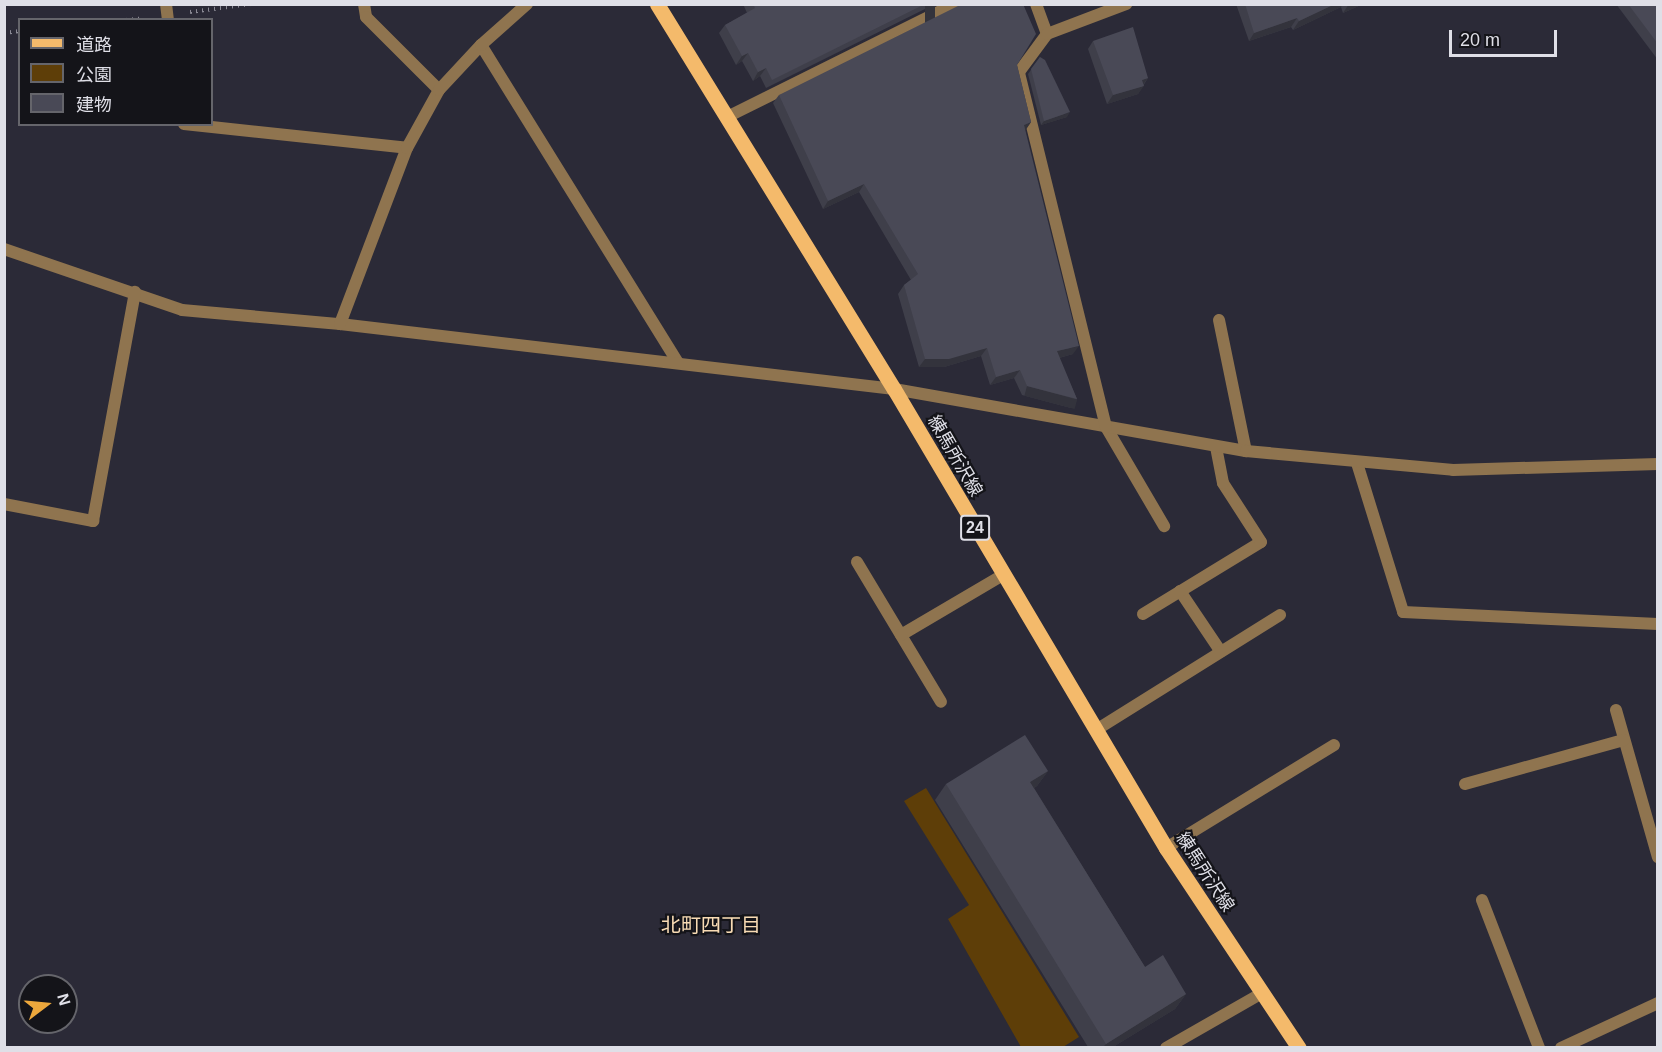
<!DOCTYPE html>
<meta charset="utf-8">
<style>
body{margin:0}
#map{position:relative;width:1662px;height:1052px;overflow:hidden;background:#2b2a37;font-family:Arial,"Noto Sans JP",sans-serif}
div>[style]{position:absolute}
.green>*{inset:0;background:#5e3e08}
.path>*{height:4px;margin-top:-2px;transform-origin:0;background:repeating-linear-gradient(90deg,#8b8a95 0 1.5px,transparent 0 6px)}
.service>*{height:12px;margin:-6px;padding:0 6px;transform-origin:6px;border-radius:6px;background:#8f744f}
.minor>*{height:12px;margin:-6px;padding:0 6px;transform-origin:6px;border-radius:6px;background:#8f744f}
.primary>*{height:15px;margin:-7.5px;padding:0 7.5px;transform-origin:7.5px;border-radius:7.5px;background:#f4ba6b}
.wall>*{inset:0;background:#3f3f4a}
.shaded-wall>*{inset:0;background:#33333c;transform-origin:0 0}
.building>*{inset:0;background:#494956}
span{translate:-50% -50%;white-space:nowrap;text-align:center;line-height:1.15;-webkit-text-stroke:4.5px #141419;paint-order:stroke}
.shield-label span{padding:2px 4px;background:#141419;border:2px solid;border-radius:4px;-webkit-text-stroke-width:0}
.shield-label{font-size:16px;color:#dfdfe7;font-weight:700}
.street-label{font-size:18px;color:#dfdfe7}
.neighbourhood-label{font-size:20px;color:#f8dbb4}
.frame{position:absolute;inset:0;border:6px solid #dfdfe7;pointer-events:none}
.legend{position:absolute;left:18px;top:18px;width:195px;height:108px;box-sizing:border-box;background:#141419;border:2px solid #65656b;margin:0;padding:8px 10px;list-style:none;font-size:18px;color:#dfdfe7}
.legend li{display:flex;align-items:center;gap:12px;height:30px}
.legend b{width:30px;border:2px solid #65656b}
.north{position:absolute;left:18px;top:974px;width:60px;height:60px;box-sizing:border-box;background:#141419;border:2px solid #65656b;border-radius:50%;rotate:74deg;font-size:16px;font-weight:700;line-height:24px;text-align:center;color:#dfdfe7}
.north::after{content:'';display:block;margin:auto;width:21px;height:27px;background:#eda83c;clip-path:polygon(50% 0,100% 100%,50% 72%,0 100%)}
.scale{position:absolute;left:1449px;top:30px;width:108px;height:27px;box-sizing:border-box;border:3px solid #dfdfe7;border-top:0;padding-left:8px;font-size:18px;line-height:21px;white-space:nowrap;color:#dfdfe7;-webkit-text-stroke:4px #141419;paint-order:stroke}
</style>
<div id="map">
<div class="green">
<i style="clip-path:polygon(926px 788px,1079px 1037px,1063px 1047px,1021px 1047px,948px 919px,969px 905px,904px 801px)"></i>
</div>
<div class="path">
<i style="left:190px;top:12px;width:63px;rotate:-7.4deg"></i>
<i style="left:126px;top:20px;width:18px;rotate:-6deg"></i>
<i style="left:4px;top:33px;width:16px;rotate:-7deg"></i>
</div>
<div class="service">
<i style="left:166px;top:4px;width:16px;rotate:83deg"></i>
<i style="left:184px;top:124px;width:224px;rotate:6.1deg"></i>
<i style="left:1219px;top:320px;width:134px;rotate:78.4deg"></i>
<i style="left:1106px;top:427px;width:115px;rotate:59.6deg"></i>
<i style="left:1357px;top:463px;width:156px;rotate:72.8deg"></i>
<i style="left:1403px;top:612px;width:255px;rotate:2.7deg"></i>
<i style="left:857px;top:562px;width:163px;rotate:59deg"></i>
<i style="left:1180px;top:591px;width:73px;rotate:56.1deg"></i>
<i style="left:1143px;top:614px;width:138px;rotate:-31.4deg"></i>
<i style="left:1261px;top:542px;width:70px;rotate:-122.8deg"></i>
<i style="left:1223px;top:483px;width:37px;rotate:-101deg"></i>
<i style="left:901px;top:635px;width:118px;rotate:-30.5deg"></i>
<i style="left:1096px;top:730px;width:217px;rotate:-32deg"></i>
<i style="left:1166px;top:848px;width:197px;rotate:-31.5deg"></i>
<i style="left:1482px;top:900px;width:159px;rotate:68.9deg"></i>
<i style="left:1166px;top:1048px;width:111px;rotate:-29.8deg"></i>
</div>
<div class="minor">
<i style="left:364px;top:4px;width:13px;rotate:81deg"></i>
<i style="left:366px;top:17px;width:103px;rotate:45deg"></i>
<i style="left:1036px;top:4px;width:32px;rotate:70deg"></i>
<i style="left:481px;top:45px;width:374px;rotate:58.2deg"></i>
<i style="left:729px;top:116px;width:252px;rotate:-26.4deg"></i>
<i style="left:4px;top:249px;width:188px;rotate:18.9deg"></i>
<i style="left:182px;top:310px;width:159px;rotate:5.1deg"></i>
<i style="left:340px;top:324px;width:558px;rotate:6.69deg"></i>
<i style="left:894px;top:389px;width:357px;rotate:10deg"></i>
<i style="left:1246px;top:451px;width:208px;rotate:5.2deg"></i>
<i style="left:1453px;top:470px;width:205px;rotate:-1.7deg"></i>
<i style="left:340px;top:324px;width:188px;rotate:-69.2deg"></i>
<i style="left:407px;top:148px;width:66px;rotate:-61.1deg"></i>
<i style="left:439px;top:90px;width:62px;rotate:-47deg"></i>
<i style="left:481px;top:45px;width:62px;rotate:-41.7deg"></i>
<i style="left:1106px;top:427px;width:366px;rotate:-103.8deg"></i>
<i style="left:1019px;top:72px;width:47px;rotate:-53.6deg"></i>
<i style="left:1047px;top:34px;width:85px;rotate:-20.8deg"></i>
<i style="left:4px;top:504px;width:91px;rotate:10.8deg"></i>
<i style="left:93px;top:521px;width:233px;rotate:-79.6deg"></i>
<i style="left:1616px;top:710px;width:153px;rotate:74.1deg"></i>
<i style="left:1465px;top:784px;width:165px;rotate:-15.5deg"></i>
<i style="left:1561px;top:1048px;width:107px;rotate:-24.9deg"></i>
</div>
<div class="primary">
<i style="left:657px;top:4px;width:452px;rotate:58.4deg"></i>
<i style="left:894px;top:389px;width:534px;rotate:59.35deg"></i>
<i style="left:1166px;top:848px;width:240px;rotate:56.4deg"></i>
</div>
<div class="wall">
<i style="clip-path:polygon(743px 4px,935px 4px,766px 88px,760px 76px,753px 81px,742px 61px,736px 65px,719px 33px,725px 25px,747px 13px)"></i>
<i style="clip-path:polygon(1236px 4px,1363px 4px,1343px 13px,1341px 7px,1293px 30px,1291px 27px,1249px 41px)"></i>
<i style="clip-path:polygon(1616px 4px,1658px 4px,1658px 60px)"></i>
<i style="clip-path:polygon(1093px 41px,1148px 78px,1138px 94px,1107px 104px,1088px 49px)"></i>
<i style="clip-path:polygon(1040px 57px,1067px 117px,1041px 125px,1028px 74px)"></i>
<i style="clip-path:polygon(1017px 65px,1031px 122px,1025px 130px,1073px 354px,1059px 358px,1077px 399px,1071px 408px,1022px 395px,1014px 378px,990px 385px,981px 356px,944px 367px,919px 367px,898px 294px,904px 285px,911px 280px,859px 192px,823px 209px,773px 103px,779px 95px)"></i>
<i style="clip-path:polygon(1048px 771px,1037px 786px,1034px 788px,1145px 967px,1186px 994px,1175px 1009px,1113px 1047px,1088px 1047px,935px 800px,946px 784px)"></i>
</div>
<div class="shaded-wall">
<i style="left:925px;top:4px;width:10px;height:171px"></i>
<i style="clip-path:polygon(1335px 4px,1343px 4px,1341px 7px,1293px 30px,1299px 21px)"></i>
<i style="clip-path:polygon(1349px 4px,1363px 4px,1343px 13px)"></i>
<i style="clip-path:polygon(1297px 18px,1291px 27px,1249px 41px,1254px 33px)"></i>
<i style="clip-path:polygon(748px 53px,742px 61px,736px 65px,742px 56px)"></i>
<i style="clip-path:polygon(766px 68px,760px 76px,753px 81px,758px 72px)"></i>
<i style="clip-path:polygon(1148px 78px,1142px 86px,1142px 80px)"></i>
<i style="clip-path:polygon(1144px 86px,1138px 94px,1107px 104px,1113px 95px)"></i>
<i style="clip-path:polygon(1070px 112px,1067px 117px,1041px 125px,1044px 121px)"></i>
<i style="clip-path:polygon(1031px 122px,1025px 131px,1024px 125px)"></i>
<i style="clip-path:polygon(864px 184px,859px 192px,823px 209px,828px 201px)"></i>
<i style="clip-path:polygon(1079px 346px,1073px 354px,1051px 360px,1057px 351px)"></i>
<i style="clip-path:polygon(987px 348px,981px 356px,944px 367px,919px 367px,925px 359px)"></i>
<i style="clip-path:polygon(1020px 370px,1014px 378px,990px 385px,996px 377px)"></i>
<i style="left:1027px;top:386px;width:52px;height:10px;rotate:15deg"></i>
<i style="clip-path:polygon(1048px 771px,1037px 786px,1019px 797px,1030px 782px)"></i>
<i style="clip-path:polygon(1186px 994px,1175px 1009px,1113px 1047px,1103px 1047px,1106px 1044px)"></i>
</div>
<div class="building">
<i style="clip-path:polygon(753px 4px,925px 4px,772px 80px,766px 68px,758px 72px,748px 53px,742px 56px,725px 25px,755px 8px)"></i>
<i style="clip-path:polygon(962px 4px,1023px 4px,1036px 34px,1017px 65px,1031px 122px,1024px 125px,1079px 346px,1057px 351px,1077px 399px,1027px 386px,1020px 370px,996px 377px,987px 348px,949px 359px,925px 359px,904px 285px,918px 274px,864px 184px,828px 201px,779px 95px)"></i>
<i style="clip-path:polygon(1245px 4px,1335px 4px,1299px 21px,1297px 18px,1254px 33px)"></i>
<i style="clip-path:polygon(1628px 4px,1658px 4px,1658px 44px)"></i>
<i style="clip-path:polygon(1133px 27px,1148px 78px,1142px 80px,1144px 86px,1113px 95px,1093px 41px)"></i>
<i style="clip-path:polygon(1040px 57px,1045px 60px,1070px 112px,1044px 121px,1031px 69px)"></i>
<i style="clip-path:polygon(1025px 735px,1048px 771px,1030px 782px,1145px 967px,1163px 955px,1186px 994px,1106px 1044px,946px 784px)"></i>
</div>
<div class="shield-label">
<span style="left:975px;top:528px">24</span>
</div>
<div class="street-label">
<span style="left:955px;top:456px;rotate:60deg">練馬所沢線</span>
<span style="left:1205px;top:872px;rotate:57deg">練馬所沢線</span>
</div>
<div class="neighbourhood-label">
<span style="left:711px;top:925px">北町四丁目</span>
</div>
<div class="frame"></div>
<ul class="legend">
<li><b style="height:8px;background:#f4ba6b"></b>道路</li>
<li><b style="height:16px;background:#5e3e08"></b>公園</li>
<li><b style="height:16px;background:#494956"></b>建物</li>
</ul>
<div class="north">N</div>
<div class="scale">20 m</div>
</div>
